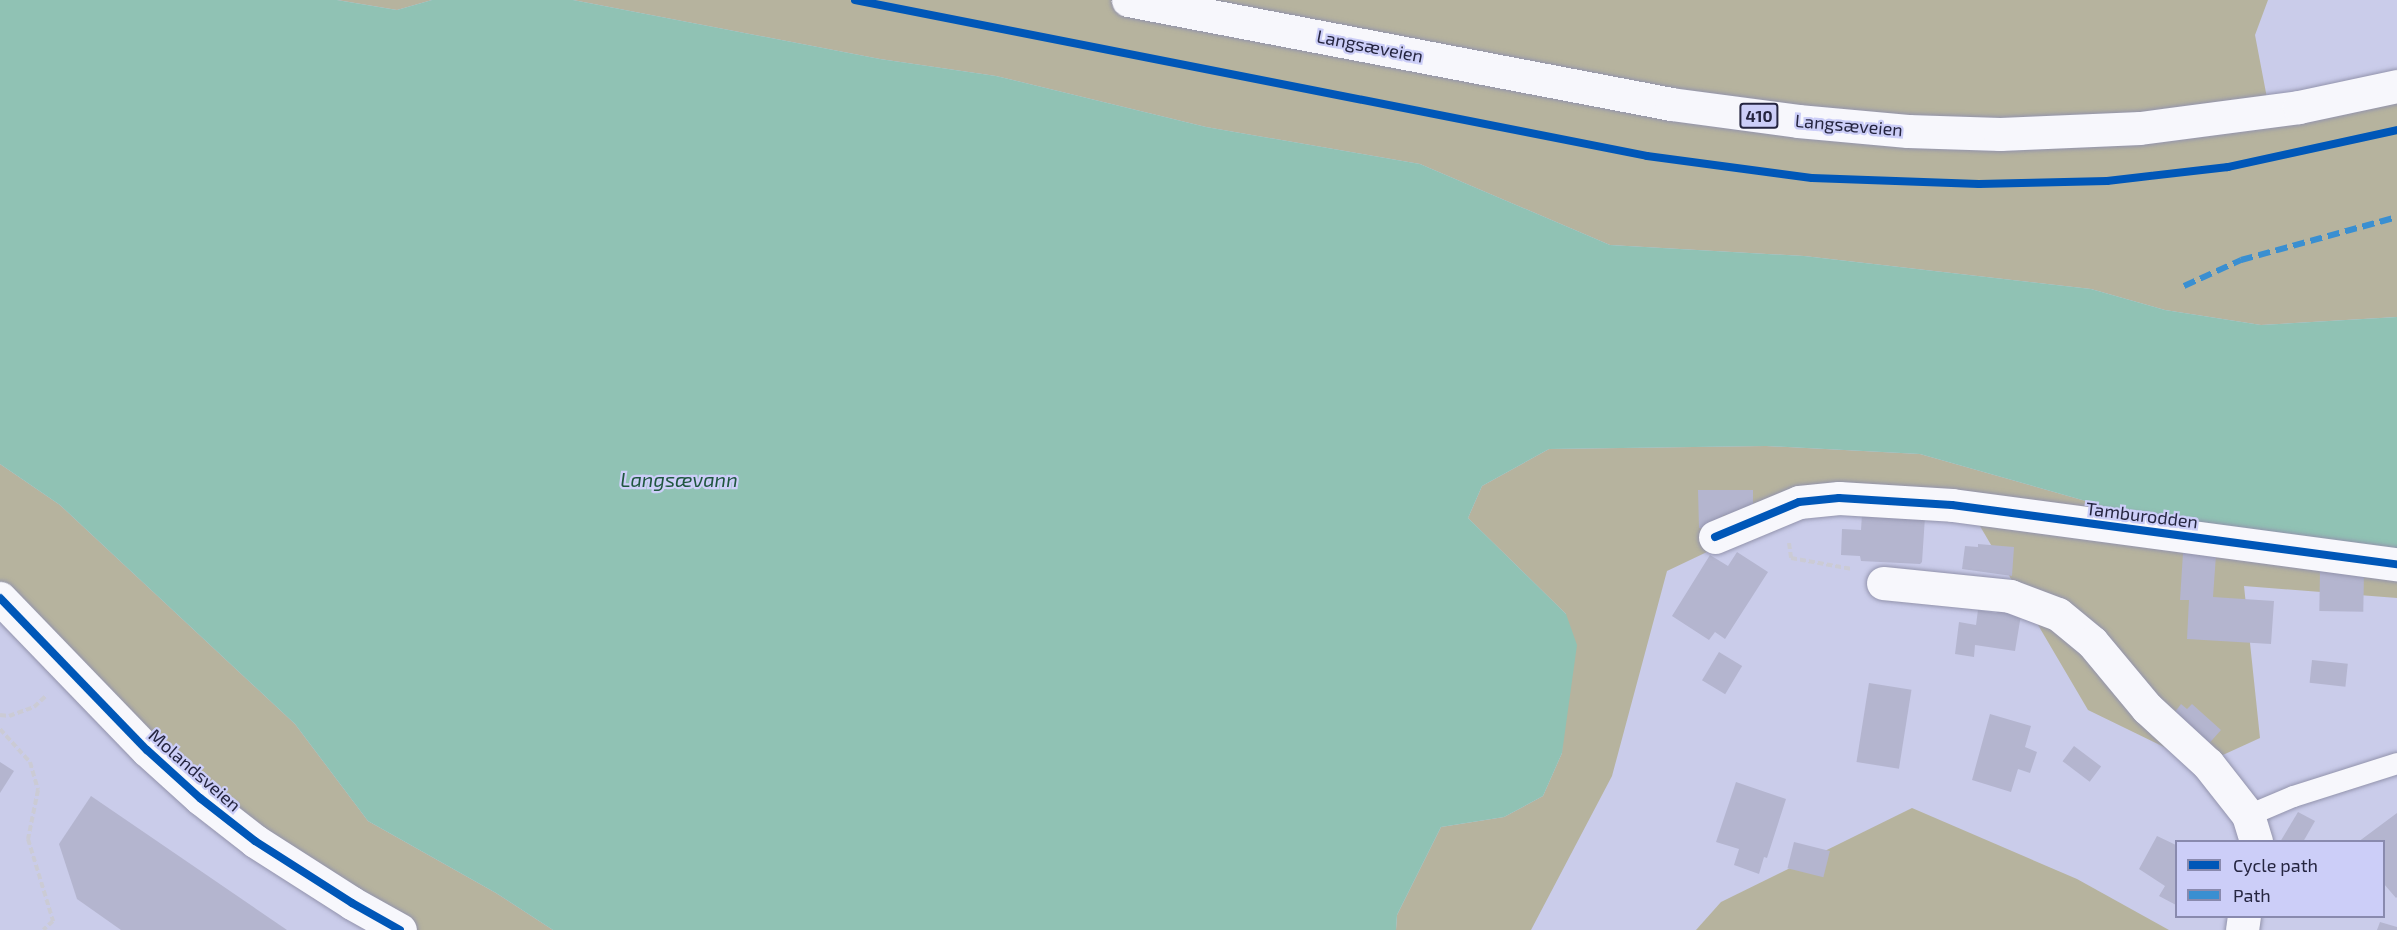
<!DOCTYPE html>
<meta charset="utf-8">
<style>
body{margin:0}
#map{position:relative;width:2397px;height:930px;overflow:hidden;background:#caccea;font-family:"Exo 2",sans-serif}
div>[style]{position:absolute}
.green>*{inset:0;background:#b6b39e}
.water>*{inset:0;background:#90c2b4}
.building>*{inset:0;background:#b4b5cf;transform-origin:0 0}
.path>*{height:4px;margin-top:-2px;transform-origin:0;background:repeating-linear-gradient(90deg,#cbcbd5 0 6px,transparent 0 9px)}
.roads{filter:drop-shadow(0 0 2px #9293ac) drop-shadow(0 0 2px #9293ac)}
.service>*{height:21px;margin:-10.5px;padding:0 10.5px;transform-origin:10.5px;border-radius:10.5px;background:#f7f7fc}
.minor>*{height:33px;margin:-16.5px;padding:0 16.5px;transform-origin:16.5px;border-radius:16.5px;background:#f7f7fc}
.primary>*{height:33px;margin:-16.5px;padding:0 16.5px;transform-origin:16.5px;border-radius:16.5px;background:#f7f7fc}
.quiet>*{height:6px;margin-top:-3px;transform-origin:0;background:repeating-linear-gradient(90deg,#3a8fd1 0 12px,transparent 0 18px)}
.cycleway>*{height:8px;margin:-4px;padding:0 4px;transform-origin:4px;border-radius:4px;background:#0057b8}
span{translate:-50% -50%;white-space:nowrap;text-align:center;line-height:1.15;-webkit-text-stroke:4.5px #cccef8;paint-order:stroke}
.shield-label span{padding:2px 4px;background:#cccef8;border:2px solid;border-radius:4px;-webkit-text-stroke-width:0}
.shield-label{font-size:16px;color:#252540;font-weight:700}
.street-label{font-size:18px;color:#252540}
.water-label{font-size:20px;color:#1f563f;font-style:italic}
.legend{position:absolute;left:2175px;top:840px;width:210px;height:78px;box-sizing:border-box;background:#cccef8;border:2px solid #898aae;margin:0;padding:8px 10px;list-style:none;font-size:18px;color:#252540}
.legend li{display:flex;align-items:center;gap:12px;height:30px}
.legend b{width:30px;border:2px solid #898aae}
</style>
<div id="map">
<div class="green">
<i style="clip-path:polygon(337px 0,432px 0,397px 10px)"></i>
<i style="clip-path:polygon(573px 0,2268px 0,2255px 35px,2271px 119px,2397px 92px,2397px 317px,2261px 325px,2165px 310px,2091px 289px,1804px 256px,1610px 245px,1420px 164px,1206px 127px,996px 76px,880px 59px)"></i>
<i style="clip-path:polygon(1766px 446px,1920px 454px,2128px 513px,2397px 557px,2397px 598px,2244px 586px,2260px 738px,2201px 765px,2088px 710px,1977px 521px,1810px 503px,1667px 571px,1612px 776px,1531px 930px,1396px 930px,1397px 915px,1441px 827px,1504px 817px,1543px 796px,1562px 753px,1566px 614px,1468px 518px,1482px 486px,1549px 449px)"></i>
<i style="clip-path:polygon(0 464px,60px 505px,295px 724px,368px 821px,496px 893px,553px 930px,378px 930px,0 607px)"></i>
<i style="clip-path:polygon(1912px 808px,2077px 879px,2169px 930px,1696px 930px,1721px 902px)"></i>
</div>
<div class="water">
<i style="clip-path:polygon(0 0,337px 0,397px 10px,432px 0,573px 0,880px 59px,996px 76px,1206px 127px,1420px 164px,1610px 245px,1804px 256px,2091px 289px,2165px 310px,2261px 325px,2397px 317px,2397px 557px,2128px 513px,1920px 454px,1766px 446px,1549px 449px,1482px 486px,1468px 518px,1566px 614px,1577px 645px,1562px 753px,1543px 796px,1504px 817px,1441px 827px,1397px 915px,1396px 930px,553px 930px,496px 893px,368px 821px,295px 724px,60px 505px,0 464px)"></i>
</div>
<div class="building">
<i style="clip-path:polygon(1698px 490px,1753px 490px,1753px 515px,1723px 515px,1724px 528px,1699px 528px)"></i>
<i style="clip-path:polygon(1862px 514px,1925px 517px,1922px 562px,1920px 564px,1861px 561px,1860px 556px,1841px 555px,1842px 529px,1861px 530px)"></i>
<i style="clip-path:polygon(1978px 544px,2014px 547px,2012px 576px,1962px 569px,1965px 546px,1978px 547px)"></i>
<i style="clip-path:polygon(1737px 552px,1768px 572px,1725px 639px,1715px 632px,1709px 640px,1672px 616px,1710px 555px,1728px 566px)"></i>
<i style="clip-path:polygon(2183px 553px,2216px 555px,2213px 597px,2274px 601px,2271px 644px,2187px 639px,2189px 600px,2180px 600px)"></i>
<i style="left:2320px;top:570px;width:44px;height:41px;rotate:1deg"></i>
<i style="clip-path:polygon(2004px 606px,2022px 609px,2015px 651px,1975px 645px,1974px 657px,1955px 654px,1959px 622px,1976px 625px,1978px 610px,1996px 613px)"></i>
<i style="left:1719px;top:652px;width:27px;height:33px;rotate:31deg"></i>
<i style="left:2312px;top:660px;width:36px;height:23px;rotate:6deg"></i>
<i style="left:1869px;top:683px;width:43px;height:80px;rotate:9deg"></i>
<i style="clip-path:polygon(2181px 704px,2187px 709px,2192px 704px,2221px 730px,2205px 748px,2175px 712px)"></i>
<i style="clip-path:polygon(1990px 714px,2031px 726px,2025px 747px,2037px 752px,2030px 773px,2018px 769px,2011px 792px,1972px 780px)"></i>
<i style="left:2074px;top:746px;width:34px;height:19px;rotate:37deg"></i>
<i style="clip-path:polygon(0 762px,14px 771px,0 793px)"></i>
<i style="clip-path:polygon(1736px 782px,1786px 799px,1767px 858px,1764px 857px,1759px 874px,1734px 865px,1739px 849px,1716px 842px)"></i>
<i style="clip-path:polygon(91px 796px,287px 930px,121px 930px,77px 899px,59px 844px)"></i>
<i style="clip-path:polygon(2298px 812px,2315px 821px,2303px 842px,2280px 842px)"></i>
<i style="clip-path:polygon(2397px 813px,2397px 897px,2396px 898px,2384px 884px,2384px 842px,2358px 842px)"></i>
<i style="clip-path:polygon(2157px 836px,2176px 845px,2176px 905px,2159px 896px,2165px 886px,2139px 869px)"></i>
<i style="left:1794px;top:842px;width:37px;height:27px;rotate:14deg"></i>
<i style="clip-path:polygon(2380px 922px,2397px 927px,2397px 930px,2377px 930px)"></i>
</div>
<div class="path">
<i style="left:1789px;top:543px;width:15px;rotate:82deg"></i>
<i style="left:1791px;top:558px;width:62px;rotate:10.2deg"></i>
<i style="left:0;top:715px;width:9px;rotate:6deg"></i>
<i style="left:9px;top:716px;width:27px;rotate:-20deg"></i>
<i style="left:34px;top:707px;width:18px;rotate:-43deg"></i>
<i style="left:0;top:729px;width:45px;rotate:47.7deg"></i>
<i style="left:30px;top:762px;width:29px;rotate:74deg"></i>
<i style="left:38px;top:790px;width:50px;rotate:101.5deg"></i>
<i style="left:28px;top:839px;width:86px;rotate:73deg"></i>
<i style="left:53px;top:921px;width:13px;rotate:138deg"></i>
</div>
<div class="roads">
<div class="service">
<i style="left:2248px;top:815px;width:49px;rotate:-22.9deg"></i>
<i style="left:2293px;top:796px;width:109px;rotate:-17.6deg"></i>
</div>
<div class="minor">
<i style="left:1715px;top:537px;width:91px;rotate:-22.6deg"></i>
<i style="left:1799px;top:502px;width:40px;rotate:-5.7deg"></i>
<i style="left:1839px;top:498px;width:113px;rotate:3.5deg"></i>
<i style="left:1952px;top:505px;width:449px;rotate:7.6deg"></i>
<i style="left:1883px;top:583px;width:128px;rotate:5.8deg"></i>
<i style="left:2010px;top:596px;width:51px;rotate:20.6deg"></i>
<i style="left:2058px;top:614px;width:44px;rotate:39.5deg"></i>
<i style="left:2092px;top:642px;width:86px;rotate:50.2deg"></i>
<i style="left:2147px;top:708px;width:83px;rotate:42.6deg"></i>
<i style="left:2208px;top:764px;width:65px;rotate:51.9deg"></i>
<i style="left:2248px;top:815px;width:28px;rotate:73deg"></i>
<i style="left:2242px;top:930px;width:14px;rotate:-82deg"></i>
</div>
<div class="primary">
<i style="left:1128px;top:0;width:553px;rotate:10.84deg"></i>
<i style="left:1671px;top:104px;width:128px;rotate:7.6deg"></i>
<i style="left:1798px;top:121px;width:110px;rotate:5.2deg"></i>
<i style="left:1908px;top:131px;width:92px;rotate:1.9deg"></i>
<i style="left:2000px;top:134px;width:140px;rotate:-2.5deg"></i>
<i style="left:2140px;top:128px;width:160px;rotate:-7.5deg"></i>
<i style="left:2299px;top:107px;width:100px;rotate:-12.1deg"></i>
<i style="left:0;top:598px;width:211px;rotate:46deg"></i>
<i style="left:147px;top:750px;width:72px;rotate:42.2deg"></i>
<i style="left:200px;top:798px;width:70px;rotate:38deg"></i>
<i style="left:255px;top:841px;width:115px;rotate:32.6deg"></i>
<i style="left:352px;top:903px;width:55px;rotate:29.4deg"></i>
</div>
</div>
<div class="quiet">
<i style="left:2184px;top:286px;width:63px;rotate:-24.5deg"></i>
<i style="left:2241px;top:260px;width:162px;rotate:-15.4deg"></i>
</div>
<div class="cycleway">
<i style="left:855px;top:0;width:807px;rotate:11.14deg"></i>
<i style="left:1647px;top:156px;width:166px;rotate:7.6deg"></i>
<i style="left:1812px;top:178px;width:167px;rotate:2.1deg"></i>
<i style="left:1979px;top:184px;width:128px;rotate:-1.3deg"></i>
<i style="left:2107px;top:181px;width:122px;rotate:-6.6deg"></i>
<i style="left:2228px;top:167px;width:173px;rotate:-12.3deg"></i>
<i style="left:1715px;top:537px;width:91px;rotate:-22.6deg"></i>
<i style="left:1799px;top:502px;width:40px;rotate:-5.7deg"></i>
<i style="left:1839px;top:498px;width:113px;rotate:3.5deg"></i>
<i style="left:1952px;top:505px;width:449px;rotate:7.6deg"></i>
<i style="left:0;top:598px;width:211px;rotate:46deg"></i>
<i style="left:147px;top:750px;width:72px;rotate:42.2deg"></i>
<i style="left:200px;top:798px;width:70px;rotate:38deg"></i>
<i style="left:255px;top:841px;width:115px;rotate:32.6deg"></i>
<i style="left:352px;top:903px;width:55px;rotate:29.4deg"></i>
</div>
<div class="shield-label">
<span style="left:1759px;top:116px">410</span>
</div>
<div class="street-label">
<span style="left:1370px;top:46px;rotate:11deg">Langsæveien</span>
<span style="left:1849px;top:125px;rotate:5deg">Langsæveien</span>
<span style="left:2142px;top:515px;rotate:7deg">Tamburodden</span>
<span style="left:195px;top:770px;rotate:41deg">Molandsveien</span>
</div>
<div class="water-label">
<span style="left:679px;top:479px">Langsævann</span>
</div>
<ul class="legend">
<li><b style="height:8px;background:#0057b8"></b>Cycle path</li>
<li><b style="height:8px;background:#3a8fd1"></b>Path</li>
</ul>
</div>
